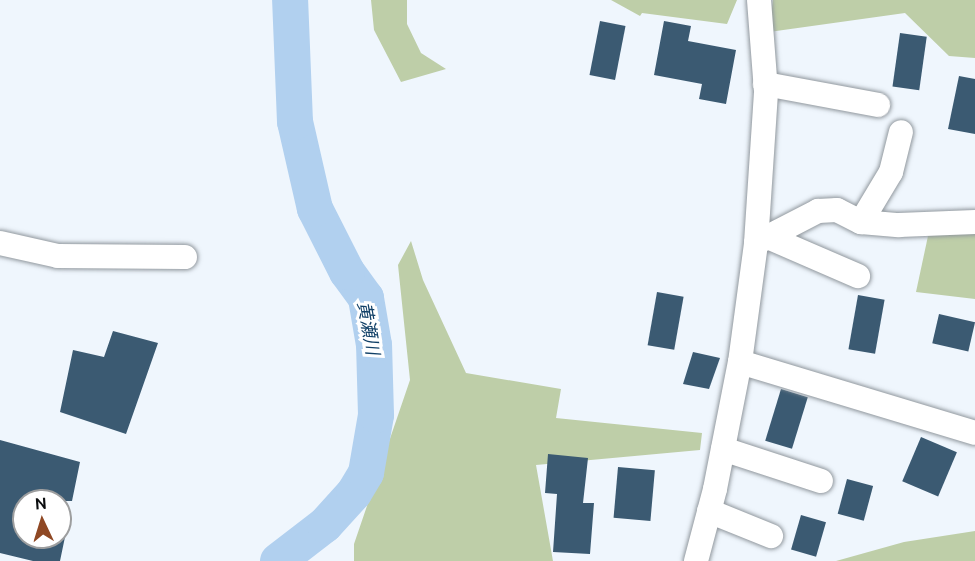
<!DOCTYPE html>
<meta charset="utf-8">
<style>
body{margin:0}
#map{position:relative;width:975px;height:561px;overflow:hidden;background:#eff6fd;font-family:Ubuntu,"Noto Sans JP",sans-serif}
div>[style]{position:absolute}
.forest>*{inset:0;background:#becea8}
.river>*{height:36px;margin:-18px;padding:0 18px;transform-origin:18px;border-radius:18px;background:#b1d0ef}
.building>*{inset:0;background:#3b5a72;transform-origin:0 0}
.roads{filter:drop-shadow(0 0 2px #91989e) drop-shadow(0 0 2px #91989e)}
.minor>*{height:24px;margin:-12px;padding:0 12px;transform-origin:12px;border-radius:12px;background:#fff}
span{translate:-50% -50%;white-space:nowrap;text-align:center;line-height:1.15;-webkit-text-stroke:6px #fff;paint-order:stroke}
.water-label{font-size:18px;color:#114067;font-style:italic}
.north{position:absolute;left:12px;top:489px;width:60px;height:60px;box-sizing:border-box;background:#fff;border:2px solid #9d9e9f;border-radius:50%;rotate:356deg;font-size:16px;font-weight:700;line-height:24px;text-align:center;color:#0b0d0f}
.north::after{content:'';display:block;margin:auto;width:21px;height:27px;background:#8f4824;clip-path:polygon(50% 0,100% 100%,50% 72%,0 100%)}
</style>
<div id="map">
<div class="forest">
<i style="clip-path:polygon(371px 0,407px 0,407px 24px,421px 53px,446px 69px,401px 82px,374px 30px)"></i>
<i style="clip-path:polygon(611px 0,737px 0,727px 24px,642px 13px,640px 16px)"></i>
<i style="clip-path:polygon(773px 0,975px 0,975px 58px,949px 56px,905px 13px,769px 32px)"></i>
<i style="clip-path:polygon(975px 228px,975px 299px,916px 292px,928px 236px)"></i>
<i style="clip-path:polygon(411px 241px,423px 280px,466px 373px,561px 389px,556px 418px,702px 433px,700px 450px,536px 465px,553px 561px,354px 561px,354px 544px,410px 380px,398px 265px)"></i>
<i style="clip-path:polygon(975px 531px,975px 561px,836px 561px,904px 542px)"></i>
</div>
<div class="river">
<i style="left:278px;top:561px;width:59px;rotate:-37.5deg"></i>
<i style="left:325px;top:525px;width:43px;rotate:-47.8deg"></i>
<i style="left:354px;top:493px;width:23px;rotate:-59deg"></i>
<i style="left:366px;top:473px;width:59px;rotate:-80.2deg"></i>
<i style="left:376px;top:415px;width:70px;rotate:-91.6deg"></i>
<i style="left:374px;top:345px;width:48px;rotate:-99.7deg"></i>
<i style="left:366px;top:298px;width:32px;rotate:-126deg"></i>
<i style="left:347px;top:272px;width:71px;rotate:-116.9deg"></i>
<i style="left:315px;top:209px;width:89px;rotate:-102.9deg"></i>
<i style="left:295px;top:122px;width:122px;rotate:-92.3deg"></i>
</div>
<div class="building">
<i style="left:600px;top:21px;width:26px;height:55px;rotate:11deg"></i>
<i style="clip-path:polygon(664px 21px,691px 26px,688px 41px,736px 50px,726px 104px,699px 99px,702px 84px,654px 75px)"></i>
<i style="left:900px;top:33px;width:27px;height:54px;rotate:8deg"></i>
<i style="clip-path:polygon(959px 76px,975px 79px,975px 134px,948px 129px)"></i>
<i style="left:657px;top:292px;width:27px;height:54px;rotate:10deg"></i>
<i style="left:858px;top:295px;width:27px;height:55px;rotate:10deg"></i>
<i style="left:939px;top:314px;width:37px;height:30px;rotate:13deg"></i>
<i style="clip-path:polygon(113px 331px,158px 343px,126px 434px,60px 412px,73px 350px,104px 357px)"></i>
<i style="clip-path:polygon(693px 352px,720px 358px,709px 389px,683px 384px)"></i>
<i style="left:781px;top:389px;width:28px;height:54px;rotate:17deg"></i>
<i style="left:921px;top:437px;width:39px;height:48px;rotate:23deg"></i>
<i style="clip-path:polygon(0 440px,80px 462px,72px 501px,24px 501px,24px 537px,65px 537px,60px 561px,33px 561px,0 553px)"></i>
<i style="clip-path:polygon(548px 454px,588px 458px,583px 503px,594px 503px,590px 554px,553px 552px,557px 494px,545px 493px)"></i>
<i style="left:618px;top:467px;width:37px;height:51px;rotate:5deg"></i>
<i style="left:847px;top:479px;width:27px;height:36px;rotate:15deg"></i>
<i style="left:801px;top:515px;width:26px;height:36px;rotate:16deg"></i>
</div>
<div class="roads">
<div class="minor">
<i style="left:765px;top:84px;width:115px;rotate:10.5deg"></i>
<i style="left:861px;top:222px;width:58px;rotate:-59deg"></i>
<i style="left:891px;top:172px;width:41px;rotate:-76deg"></i>
<i style="left:770px;top:238px;width:96px;rotate:23.4deg"></i>
<i style="left:0;top:243px;width:59px;rotate:12.6deg"></i>
<i style="left:58px;top:256px;width:127px;rotate:0.5deg"></i>
<i style="left:756px;top:243px;width:70px;rotate:-27.3deg"></i>
<i style="left:818px;top:211px;width:19px;rotate:-3deg"></i>
<i style="left:837px;top:210px;width:27px;rotate:27deg"></i>
<i style="left:861px;top:222px;width:38px;rotate:5deg"></i>
<i style="left:899px;top:225px;width:76px;rotate:-2.3deg"></i>
<i style="left:740px;top:362px;width:245px;rotate:16.8deg"></i>
<i style="left:723px;top:449px;width:103px;rotate:18.1deg"></i>
<i style="left:709px;top:511px;width:67px;rotate:22deg"></i>
<i style="left:696px;top:561px;width:74px;rotate:-75.2deg"></i>
<i style="left:715px;top:489px;width:129px;rotate:-78.9deg"></i>
<i style="left:740px;top:362px;width:120px;rotate:-82.3deg"></i>
<i style="left:756px;top:243px;width:152px;rotate:-86.2deg"></i>
<i style="left:766px;top:91px;width:91px;rotate:-94.4deg"></i>
</div>
</div>
<div class="water-label">
<span style="left:369px;top:328px;rotate:80deg">黄瀬川</span>
</div>
<div class="north">N</div>
</div>
